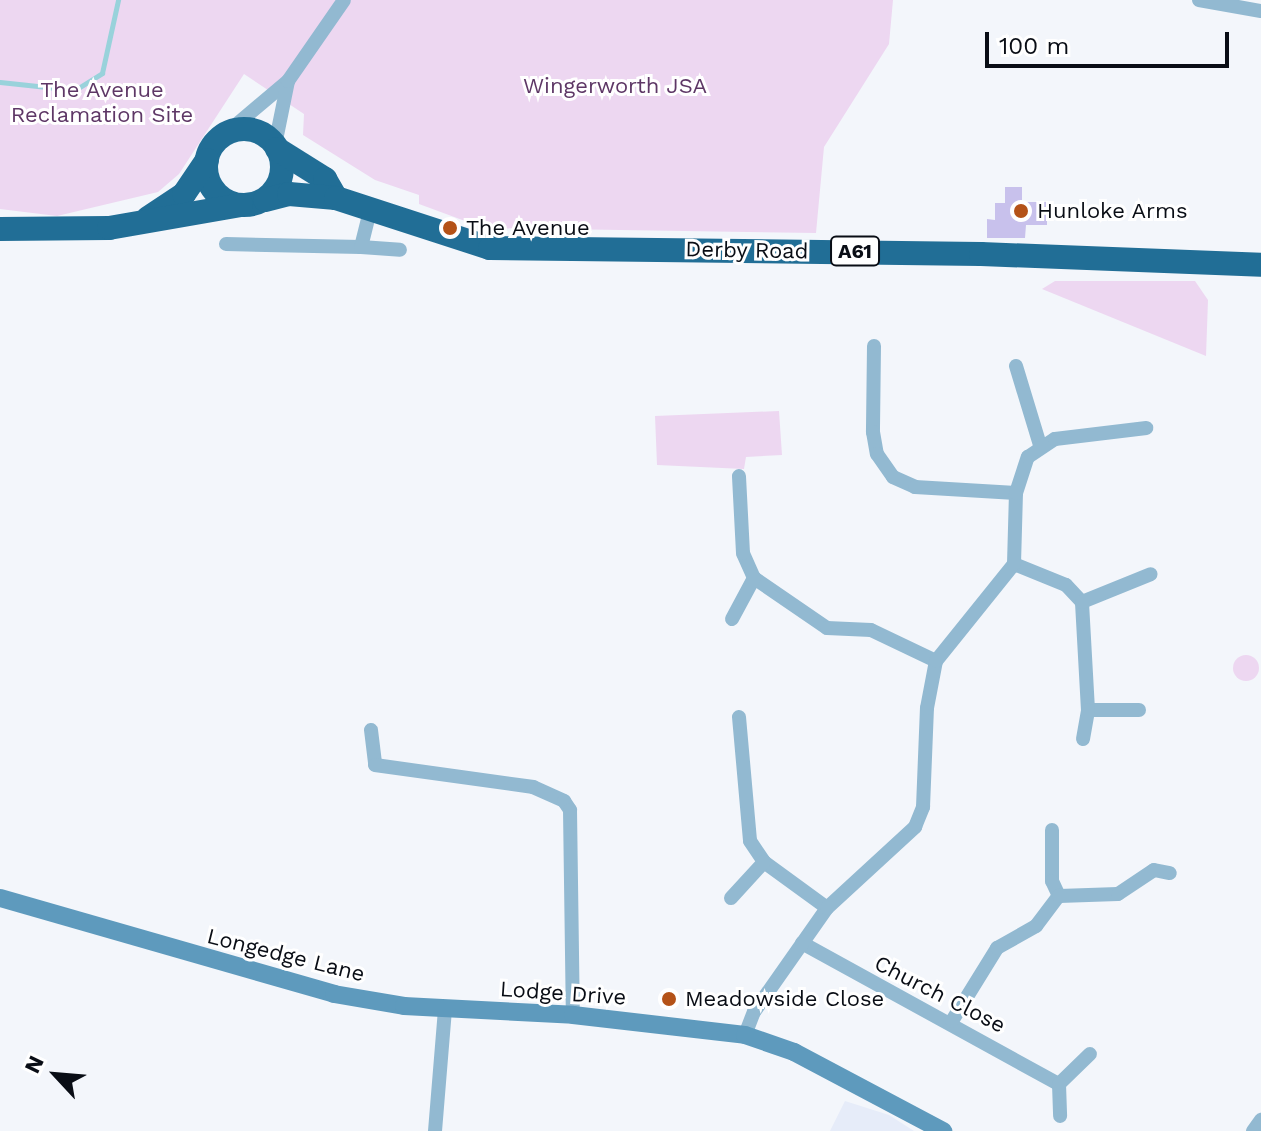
<!DOCTYPE html>
<style>
body{margin:0}
#map{position:relative;width:1261px;height:1131px;overflow:hidden;background:#f3f6fb;font-family:"Work Sans",sans-serif}
div>[style]{position:absolute}
.built>*{inset:0;background:#e6ecf9}
.green>*{inset:0;background:#edd7f1}
.round{border-radius:50%}
.stream>*{height:5px;margin:-2.5px;padding:0 2.5px;transform-origin:2.5px;border-radius:2.5px;background:#99d2db}
.building>*{inset:0;background:#c8c1ec}
.street>*{height:14px;margin:-7px;padding:0 7px;transform-origin:7px;border-radius:7px;background:#92b9d1}
.secondary>*{height:18px;margin:-9px;padding:0 9px;transform-origin:9px;border-radius:9px;background:#5e9abd}
.highway>*{height:24px;margin:-12px;padding:0 12px;transform-origin:12px;border-radius:12px;background:#216e96}
.highway>.ring{margin:-12px;padding:0;box-sizing:content-box;background:none;border:24px solid #216e96;border-radius:50%}
.dots>*{width:22px;height:22px;translate:-50% -50%;box-sizing:border-box;border:4px solid #fff;border-radius:50%}
span{translate:-50% -50%;white-space:nowrap;text-align:center;line-height:1.15;-webkit-text-stroke:6px #fff;paint-order:stroke}
.shield-label span{padding:2px 6px;background:#fff;border:2px solid;border-radius:6px;-webkit-text-stroke-width:0}
.shield-label{font-size:20px;color:#090d15;font-weight:700}
.park-label{font-size:22px;color:#5e3766}
.poi-label{font-size:22px;color:#090d15}
.left{translate:0 -50%;text-align:left}
.street-label{font-size:22px;color:#090d15}
.north{position:absolute;left:16px;top:1035px;width:80px;height:80px;-webkit-text-stroke:6px #fff;paint-order:stroke;rotate:296deg;font-size:22px;font-weight:700;line-height:32px;text-align:center;color:#090d15}
.north::after{content:'';display:block;margin:auto;width:28px;height:36px;background:#090d15;clip-path:polygon(50% 0,100% 100%,50% 72%,0 100%)}
.scale{position:absolute;left:985px;top:32px;width:244px;height:36px;box-sizing:border-box;border:4px solid #090d15;border-top:0;padding-left:10px;font-size:24px;line-height:28px;white-space:nowrap;color:#090d15;-webkit-text-stroke:6px #fff;paint-order:stroke}
</style>
<div id="map">
<div class="built">
<i style="clip-path:polygon(845px 1101px,889px 1115px,914px 1131px,830px 1131px)"></i>
</div>
<div class="green">
<i style="clip-path:polygon(0 0,893px 0,889px 44px,824px 147px,816px 233px,484px 228px,419px 204px,419px 195px,375px 180px,303px 135px,304px 114px,244px 74px,179px 174px,158px 192px,57px 216px,0 209px)"></i>
<i style="clip-path:polygon(1055px 281px,1195px 281px,1208px 300px,1206px 356px,1042px 289px)"></i>
<i style="clip-path:polygon(779px 411px,782px 455px,746px 457px,744px 469px,657px 465px,655px 416px)"></i>
<i class="round" style="left:1233px;top:655px;width:26px;height:26px"></i>
</div>
<div class="stream">
<i style="left:0;top:82px;width:75px;rotate:6.1deg"></i>
<i style="left:75px;top:90px;width:32px;rotate:-32deg"></i>
<i style="left:102px;top:73px;width:75px;rotate:-77.6deg"></i>
</div>
<div class="building">
<i style="clip-path:polygon(1005px 187px,1022px 187px,1022px 202px,1047px 202px,1047px 225px,1026px 225px,1025px 238px,987px 238px,987px 219px,995px 220px,995px 203px,1005px 203px)"></i>
</div>
<div class="street">
<i style="left:1199px;top:0;width:63px;rotate:10.1deg"></i>
<i style="left:224px;top:135px;width:84px;rotate:-40.2deg"></i>
<i style="left:275px;top:145px;width:65px;rotate:-78.5deg"></i>
<i style="left:288px;top:81px;width:98px;rotate:-55.3deg"></i>
<i style="left:226px;top:244px;width:135px;rotate:1.3deg"></i>
<i style="left:361px;top:247px;width:38px;rotate:-76deg"></i>
<i style="left:361px;top:247px;width:39px;rotate:4deg"></i>
<i style="left:874px;top:346px;width:86px;rotate:90.7deg"></i>
<i style="left:873px;top:432px;width:22px;rotate:80deg"></i>
<i style="left:877px;top:454px;width:28px;rotate:55deg"></i>
<i style="left:893px;top:477px;width:24px;rotate:24deg"></i>
<i style="left:915px;top:487px;width:101px;rotate:3.4deg"></i>
<i style="left:1016px;top:366px;width:83px;rotate:73.1deg"></i>
<i style="left:1014px;top:564px;width:56px;rotate:22deg"></i>
<i style="left:1066px;top:585px;width:23px;rotate:47deg"></i>
<i style="left:754px;top:578px;width:88px;rotate:34.4deg"></i>
<i style="left:827px;top:628px;width:44px;rotate:2.6deg"></i>
<i style="left:871px;top:630px;width:72px;rotate:25.5deg"></i>
<i style="left:732px;top:619px;width:47px;rotate:-61.8deg"></i>
<i style="left:754px;top:578px;width:27px;rotate:-114deg"></i>
<i style="left:743px;top:553px;width:77px;rotate:-93deg"></i>
<i style="left:1139px;top:710px;width:51px;rotate:180deg"></i>
<i style="left:1088px;top:710px;width:108px;rotate:-93.2deg"></i>
<i style="left:1082px;top:602px;width:74px;rotate:-22.1deg"></i>
<i style="left:739px;top:717px;width:124px;rotate:84.9deg"></i>
<i style="left:750px;top:841px;width:25px;rotate:56deg"></i>
<i style="left:764px;top:862px;width:78px;rotate:36.1deg"></i>
<i style="left:371px;top:730px;width:35px;rotate:83deg"></i>
<i style="left:375px;top:765px;width:160px;rotate:7.9deg"></i>
<i style="left:533px;top:787px;width:34px;rotate:24deg"></i>
<i style="left:564px;top:801px;width:11px;rotate:56deg"></i>
<i style="left:570px;top:810px;width:205px;rotate:89.2deg"></i>
<i style="left:1083px;top:739px;width:29px;rotate:-80deg"></i>
<i style="left:1052px;top:830px;width:51px;rotate:90deg"></i>
<i style="left:1052px;top:881px;width:17px;rotate:65deg"></i>
<i style="left:731px;top:898px;width:49px;rotate:-47.5deg"></i>
<i style="left:802px;top:943px;width:293px;rotate:28.8deg"></i>
<i style="left:1059px;top:1084px;width:43px;rotate:-44.1deg"></i>
<i style="left:952px;top:1021px;width:86px;rotate:-58.3deg"></i>
<i style="left:997px;top:948px;width:45px;rotate:-29.4deg"></i>
<i style="left:1036px;top:926px;width:38px;rotate:-53deg"></i>
<i style="left:1059px;top:896px;width:59px;rotate:-1.9deg"></i>
<i style="left:1118px;top:894px;width:43px;rotate:-33.7deg"></i>
<i style="left:1154px;top:870px;width:16px;rotate:11deg"></i>
<i style="left:745px;top:1035px;width:25px;rotate:-69deg"></i>
<i style="left:754px;top:1012px;width:127px;rotate:-54.9deg"></i>
<i style="left:827px;top:908px;width:120px;rotate:-42.6deg"></i>
<i style="left:915px;top:827px;width:22px;rotate:-68deg"></i>
<i style="left:923px;top:807px;width:99px;rotate:-87.7deg"></i>
<i style="left:927px;top:708px;width:48px;rotate:-79.2deg"></i>
<i style="left:936px;top:661px;width:124px;rotate:-51.2deg"></i>
<i style="left:1014px;top:564px;width:71px;rotate:-88.4deg"></i>
<i style="left:1016px;top:493px;width:38px;rotate:-72deg"></i>
<i style="left:1028px;top:457px;width:32px;rotate:-34deg"></i>
<i style="left:1055px;top:439px;width:92px;rotate:-6.9deg"></i>
<i style="left:1059px;top:1084px;width:32px;rotate:88deg"></i>
<i style="left:435px;top:1131px;width:122px;rotate:-85.3deg"></i>
<i style="left:1253px;top:1131px;width:14px;rotate:-54deg"></i>
</div>
<div class="secondary">
<i style="left:0;top:898px;width:348px;rotate:16deg"></i>
<i style="left:334px;top:994px;width:71px;rotate:9.7deg"></i>
<i style="left:404px;top:1006px;width:169px;rotate:3deg"></i>
<i style="left:573px;top:1015px;width:173px;rotate:6.6deg"></i>
<i style="left:745px;top:1035px;width:52px;rotate:19.1deg"></i>
<i style="left:794px;top:1052px;width:169px;rotate:27.9deg"></i>
</div>
<div class="highway">
<i class="ring" style="left:206px;top:129px;width:52px;height:52px"></i>
<i style="left:277px;top:149px;width:57px;rotate:32deg"></i>
<i style="left:325px;top:179px;width:22px;rotate:60deg"></i>
<i style="left:265px;top:200px;width:25px;rotate:-14deg"></i>
<i style="left:289px;top:194px;width:47px;rotate:4.9deg"></i>
<i style="left:336px;top:198px;width:162px;rotate:18deg"></i>
<i style="left:490px;top:248px;width:491px;rotate:0.7deg"></i>
<i style="left:981px;top:254px;width:280px;rotate:2.2deg"></i>
<i style="left:148px;top:218px;width:43px;rotate:-33.7deg"></i>
<i style="left:184px;top:194px;width:41px;rotate:-55.9deg"></i>
<i style="left:0;top:229px;width:109px;rotate:-0.5deg"></i>
<i style="left:109px;top:228px;width:134px;rotate:-9.9deg"></i>
</div>
<div class="dots">
<i style="left:1021px;top:211px;background:#b45218"></i>
<i style="left:450px;top:228px;background:#b45218"></i>
<i style="left:669px;top:999px;background:#b45218"></i>
</div>
<div class="shield-label">
<span style="left:855px;top:251px">A61</span>
</div>
<div class="park-label">
<span style="left:615px;top:86px">Wingerworth JSA</span>
<span style="left:102px;top:102px">The Avenue<br>Reclamation Site</span>
</div>
<div class="poi-label">
<span class="left" style="left:1037px;top:211px">Hunloke Arms</span>
<span class="left" style="left:466px;top:228px">The Avenue</span>
<span class="left" style="left:685px;top:999px">Meadowside Close</span>
</div>
<div class="street-label">
<span style="left:747px;top:250px;rotate:1deg">Derby Road</span>
<span style="left:286px;top:955px;rotate:14deg">Longedge Lane</span>
<span style="left:563px;top:993px;rotate:4deg">Lodge Drive</span>
<span style="left:940px;top:994px;rotate:27deg">Church Close</span>
</div>
<div class="north">N</div>
<div class="scale">100 m</div>
</div>
